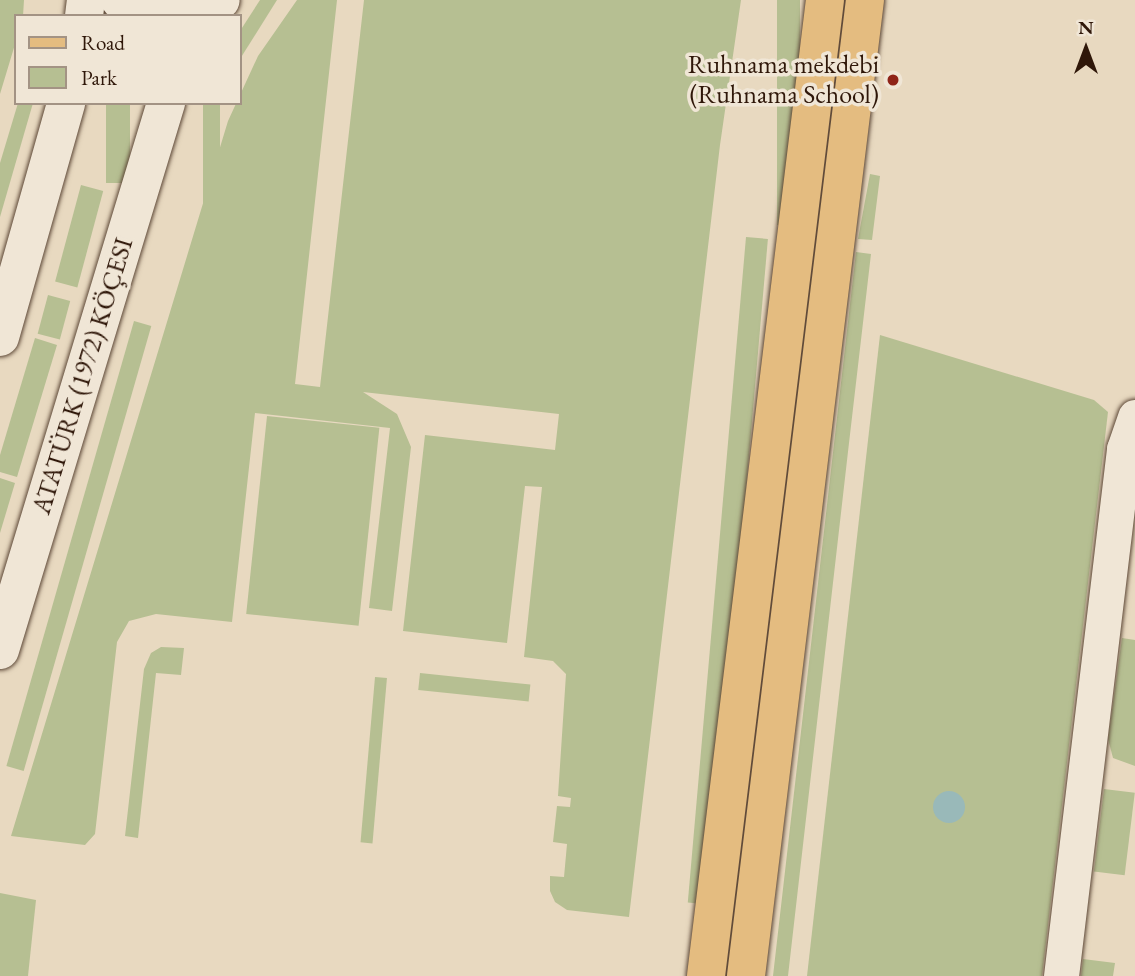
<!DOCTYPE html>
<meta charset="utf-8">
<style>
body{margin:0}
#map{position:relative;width:1135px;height:976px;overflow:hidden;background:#e8d9c0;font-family:"EB Garamond",serif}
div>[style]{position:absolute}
.green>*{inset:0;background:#b6bf92;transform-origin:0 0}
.water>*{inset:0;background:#99b9b9}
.round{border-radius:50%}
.roads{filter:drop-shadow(0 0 2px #5d4837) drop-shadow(0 0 2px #5d4837)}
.minor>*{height:35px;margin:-17.5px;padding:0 17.5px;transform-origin:17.5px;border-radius:17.5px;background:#f0e6d6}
.secondary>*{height:38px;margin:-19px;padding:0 19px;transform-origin:19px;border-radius:19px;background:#f0e6d6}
.primary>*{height:38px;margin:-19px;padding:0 19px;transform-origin:19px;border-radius:19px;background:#e4bc80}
.dots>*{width:19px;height:19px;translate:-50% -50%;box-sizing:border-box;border:4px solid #f0e6d6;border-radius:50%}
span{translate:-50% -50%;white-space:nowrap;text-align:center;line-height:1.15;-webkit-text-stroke:7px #f0e6d6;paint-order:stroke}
.poi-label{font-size:26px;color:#2f1709}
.right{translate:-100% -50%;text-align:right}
.street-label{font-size:26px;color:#2f1709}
.legend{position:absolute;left:14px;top:14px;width:228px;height:91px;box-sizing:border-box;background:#f0e6d6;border:2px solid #a39384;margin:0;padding:9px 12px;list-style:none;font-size:21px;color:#2f1709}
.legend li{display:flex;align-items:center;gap:14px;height:35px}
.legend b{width:35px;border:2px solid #a39384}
.north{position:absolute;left:1051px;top:14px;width:70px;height:70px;-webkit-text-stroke:5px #f0e6d6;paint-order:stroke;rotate:0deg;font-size:19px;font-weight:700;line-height:28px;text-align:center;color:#2f1709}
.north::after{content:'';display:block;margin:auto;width:24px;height:32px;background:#2f1709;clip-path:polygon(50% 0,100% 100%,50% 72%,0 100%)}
</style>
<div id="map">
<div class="green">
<i style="clip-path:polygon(0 0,24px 0,23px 16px,16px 16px,16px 41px,0 94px)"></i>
<i style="clip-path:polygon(260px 0,277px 0,240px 59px,240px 31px)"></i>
<i style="clip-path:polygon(297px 0,337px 0,295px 384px,320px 387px,364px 0,741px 0,720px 145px,629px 917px,567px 910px,555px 902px,550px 891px,550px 876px,564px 877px,567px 844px,553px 842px,557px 806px,570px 807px,571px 798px,558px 796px,566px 674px,553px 661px,524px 657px,542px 487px,525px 486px,507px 643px,403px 631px,425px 435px,555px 450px,559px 414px,363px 392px,397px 414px,411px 447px,392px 611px,369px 608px,390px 428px,255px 413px,232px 622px,156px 614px,129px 621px,117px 642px,95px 834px,85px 845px,11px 836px,228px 121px,258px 56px)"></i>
<i style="left:777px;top:0;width:23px;height:225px"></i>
<i style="clip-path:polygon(18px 103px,33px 103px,0 217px,0 163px)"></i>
<i style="left:106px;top:103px;width:24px;height:80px"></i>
<i style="left:203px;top:103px;width:17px;height:214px"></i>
<i style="clip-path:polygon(870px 174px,880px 176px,872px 240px,858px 239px)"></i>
<i style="left:81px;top:185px;width:23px;height:100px;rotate:15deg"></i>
<i style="left:746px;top:237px;width:22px;height:668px;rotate:5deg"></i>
<i style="clip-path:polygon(856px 252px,871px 254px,849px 443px,788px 976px,773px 976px)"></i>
<i style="left:48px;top:295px;width:23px;height:40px;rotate:15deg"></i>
<i style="left:134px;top:321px;width:18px;height:463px;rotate:16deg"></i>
<i style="clip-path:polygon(880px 335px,1094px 400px,1108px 412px,1042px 976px,807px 976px)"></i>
<i style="clip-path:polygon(35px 338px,57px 345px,17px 477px,0 472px,0 455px)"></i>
<i style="left:267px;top:416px;width:113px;height:199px;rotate:6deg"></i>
<i style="clip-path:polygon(0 478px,15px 483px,0 533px)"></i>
<i style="clip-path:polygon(1122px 638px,1135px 640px,1135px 766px,1113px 758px,1108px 739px)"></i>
<i style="clip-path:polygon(161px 647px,184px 648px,181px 675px,156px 673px,138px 838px,125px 836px,144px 669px,151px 653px)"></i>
<i style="left:420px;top:673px;width:111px;height:17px;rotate:6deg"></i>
<i style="left:375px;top:677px;width:12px;height:166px;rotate:5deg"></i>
<i style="left:1104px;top:789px;width:31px;height:83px;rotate:7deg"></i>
<i style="clip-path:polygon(0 893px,36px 900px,28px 976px,0 976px)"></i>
<i style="clip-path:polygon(1083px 959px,1115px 963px,1113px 976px,1081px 976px)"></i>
</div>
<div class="water">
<i class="round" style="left:933px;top:791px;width:32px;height:32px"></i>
</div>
<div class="roads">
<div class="minor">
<i style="left:1061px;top:976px;width:531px;rotate:-83.18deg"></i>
<i style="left:1124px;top:449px;width:34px;rotate:-71deg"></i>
</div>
<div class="secondary">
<i style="left:120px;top:0;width:33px;rotate:23deg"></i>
<i style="left:150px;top:13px;width:26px;rotate:4deg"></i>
<i style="left:176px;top:15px;width:47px;rotate:-18.4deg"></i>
<i style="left:84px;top:16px;width:16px;rotate:-83deg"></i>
<i style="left:0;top:337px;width:243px;rotate:-74.2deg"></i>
<i style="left:0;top:650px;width:572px;rotate:-73.12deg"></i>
</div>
<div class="primary">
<i style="left:706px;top:976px;width:983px;rotate:-83.05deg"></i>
<i style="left:746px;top:976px;width:983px;rotate:-83.05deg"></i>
</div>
</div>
<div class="dots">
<i style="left:893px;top:80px;background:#8f2418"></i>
</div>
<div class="poi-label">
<span class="right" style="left:879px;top:80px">Ruhnama mekdebi<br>(Ruhnama School)</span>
</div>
<div class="street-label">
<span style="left:83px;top:376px;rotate:-73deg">ATATÜRK (1972) KÖÇESI</span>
</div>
<ul class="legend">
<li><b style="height:9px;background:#e4bc80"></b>Road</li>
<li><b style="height:19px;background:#b6bf92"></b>Park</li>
</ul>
<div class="north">N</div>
</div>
